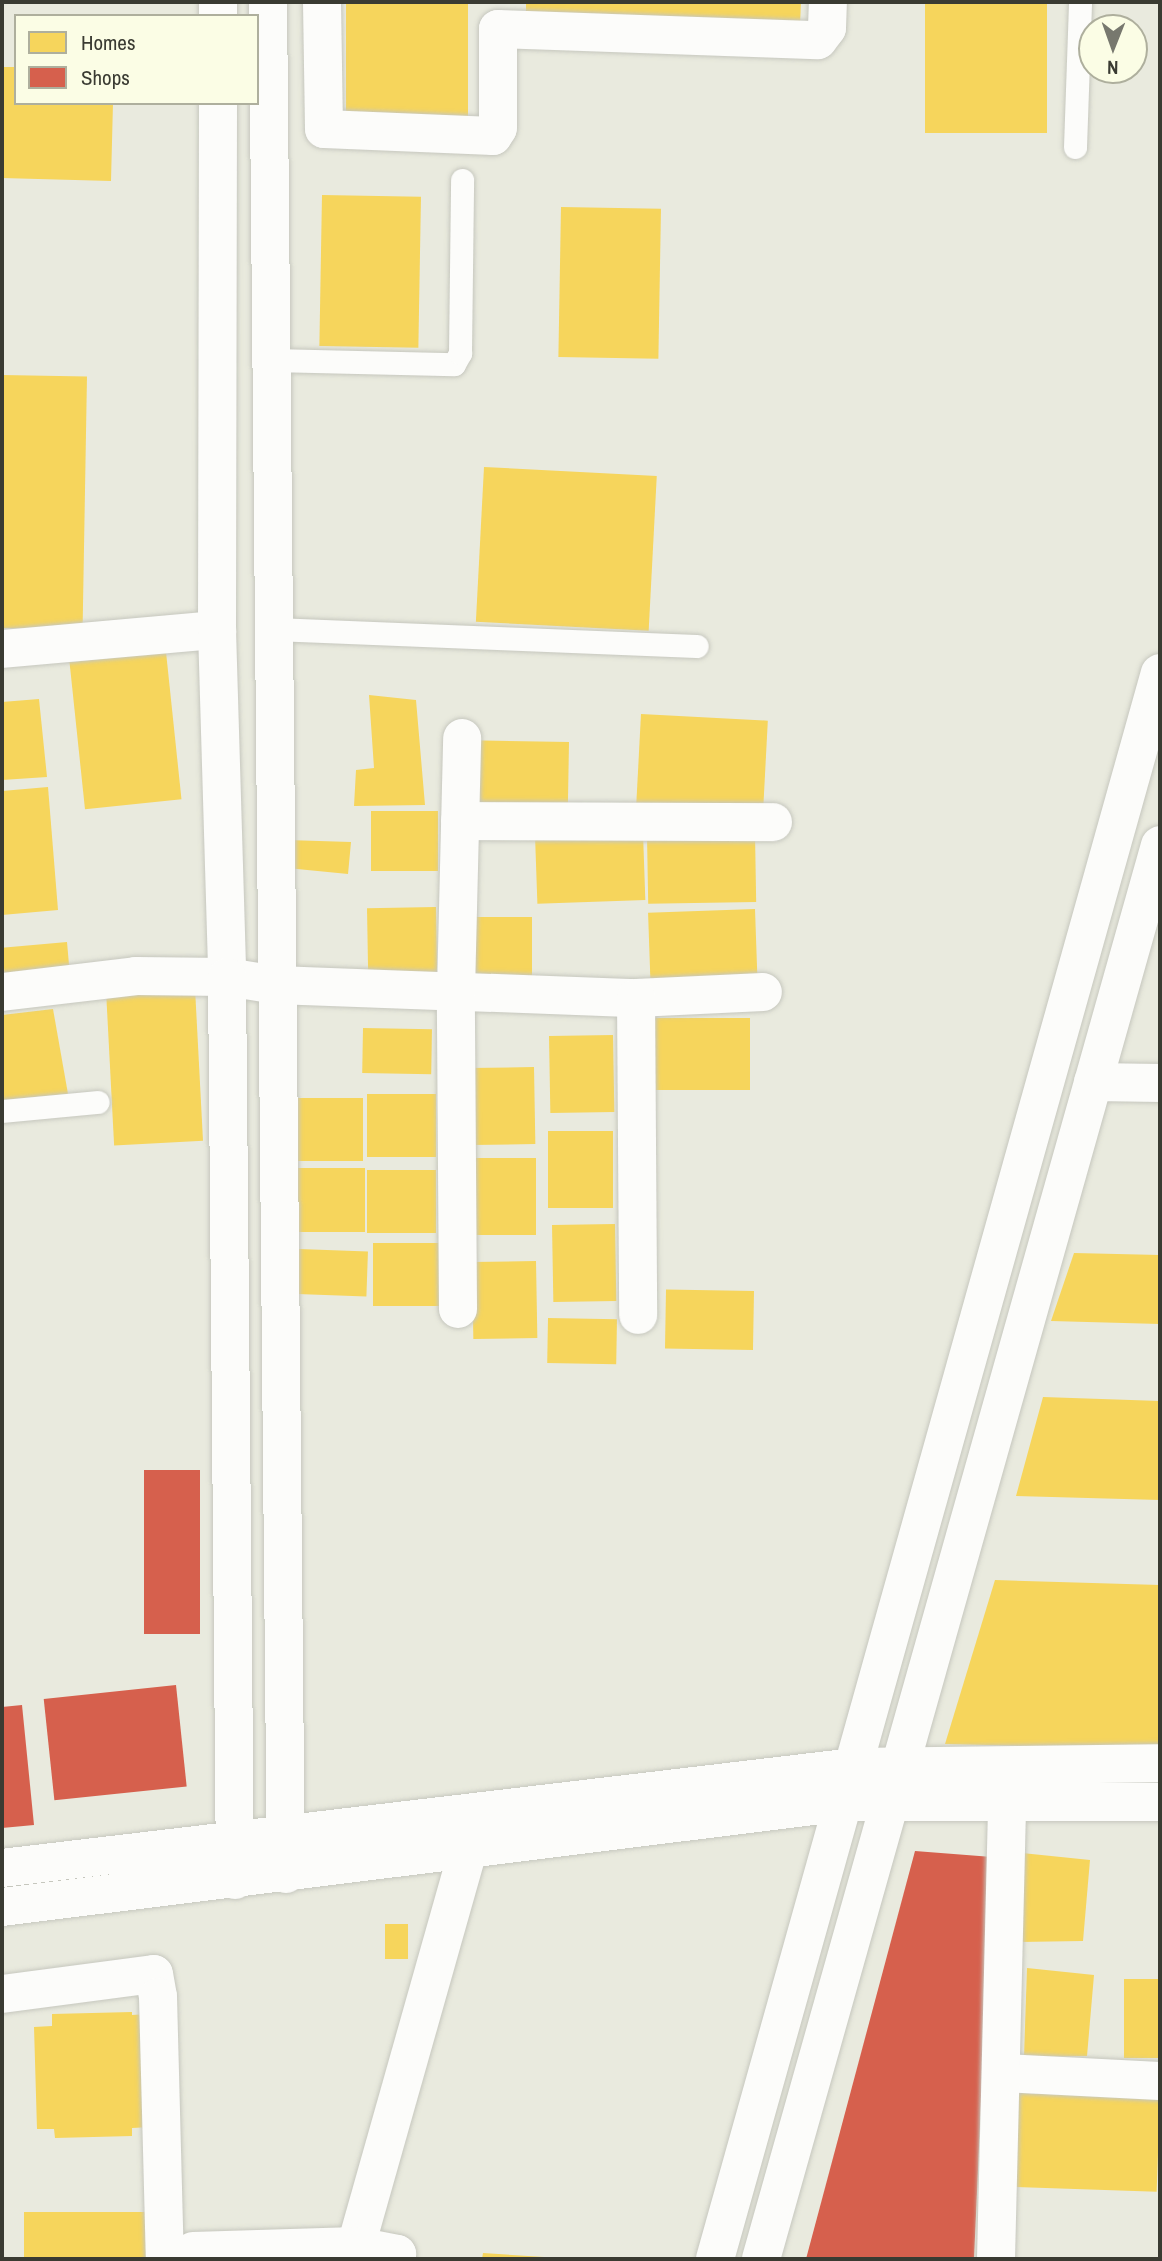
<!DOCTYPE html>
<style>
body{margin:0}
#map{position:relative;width:1162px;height:2261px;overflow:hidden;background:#e9eade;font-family:"Archivo Narrow",sans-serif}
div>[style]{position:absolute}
.homes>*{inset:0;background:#f6d55c;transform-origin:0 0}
.shops>*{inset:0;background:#d6604d;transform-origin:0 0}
.roads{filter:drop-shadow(0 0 2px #c6c7be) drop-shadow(0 0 2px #c6c7be)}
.service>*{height:23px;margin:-11.5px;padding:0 11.5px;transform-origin:11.5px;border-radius:11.5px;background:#fcfcfa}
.minor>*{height:38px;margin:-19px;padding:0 19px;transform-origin:19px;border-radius:19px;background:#fcfcfa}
.tertiary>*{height:38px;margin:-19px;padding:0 19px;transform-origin:19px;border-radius:19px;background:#fcfcfa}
span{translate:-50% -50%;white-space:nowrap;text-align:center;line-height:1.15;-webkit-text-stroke:7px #fbfde5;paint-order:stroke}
.frame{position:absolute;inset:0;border:4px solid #3a3b32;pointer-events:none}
.legend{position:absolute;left:14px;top:14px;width:245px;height:91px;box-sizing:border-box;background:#fbfde5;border:2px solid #aeaf9d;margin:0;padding:9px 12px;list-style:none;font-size:21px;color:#3a3b32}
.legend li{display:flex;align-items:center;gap:14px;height:35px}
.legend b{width:35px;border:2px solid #aeaf9d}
.north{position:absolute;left:1078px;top:14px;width:70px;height:70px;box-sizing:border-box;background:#fbfde5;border:2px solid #aeaf9d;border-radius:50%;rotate:181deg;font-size:19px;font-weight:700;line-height:28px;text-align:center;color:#3a3b32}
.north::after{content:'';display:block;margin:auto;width:24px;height:32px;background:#77786e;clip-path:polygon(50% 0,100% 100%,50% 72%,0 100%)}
</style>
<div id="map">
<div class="homes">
<i style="left:346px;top:2px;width:122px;height:119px"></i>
<i style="clip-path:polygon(526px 2px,801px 2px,800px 24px,526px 19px)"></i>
<i style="left:925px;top:2px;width:122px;height:131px"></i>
<i style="clip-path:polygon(2px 67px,16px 67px,16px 103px,113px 103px,111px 181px,2px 178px)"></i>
<i style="left:322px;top:195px;width:99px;height:151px;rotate:1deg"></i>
<i style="left:561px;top:207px;width:100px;height:150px;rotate:1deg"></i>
<i style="left:2px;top:375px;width:85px;height:253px;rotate:1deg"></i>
<i style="left:484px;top:467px;width:173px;height:155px;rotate:3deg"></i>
<i style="left:166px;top:652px;width:148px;height:97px;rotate:84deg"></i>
<i style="clip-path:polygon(369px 695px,416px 700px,425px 805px,354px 806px,356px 770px,374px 768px)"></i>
<i style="clip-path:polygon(39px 699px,47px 777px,2px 780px,2px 702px)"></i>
<i style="left:641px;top:714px;width:127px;height:90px;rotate:3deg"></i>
<i style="left:569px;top:742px;width:65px;height:99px;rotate:91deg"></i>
<i style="clip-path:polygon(48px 787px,58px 910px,2px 915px,2px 791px)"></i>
<i style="left:438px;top:811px;width:60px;height:67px;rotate:90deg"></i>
<i style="left:643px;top:833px;width:67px;height:108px;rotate:88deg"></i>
<i style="left:755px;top:834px;width:68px;height:108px;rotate:89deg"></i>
<i style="clip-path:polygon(287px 840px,351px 842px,348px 874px,287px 868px)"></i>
<i style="left:436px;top:907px;width:66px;height:69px;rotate:89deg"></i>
<i style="left:755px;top:909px;width:67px;height:107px;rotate:88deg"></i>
<i style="left:472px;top:917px;width:60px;height:68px"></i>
<i style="left:67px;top:942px;width:37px;height:65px;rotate:85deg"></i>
<i style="left:195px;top:988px;width:153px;height:89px;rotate:87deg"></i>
<i style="clip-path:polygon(53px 1009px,68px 1094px,2px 1100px,2px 1015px)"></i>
<i style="left:750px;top:1018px;width:72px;height:97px;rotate:90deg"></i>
<i style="left:363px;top:1028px;width:69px;height:45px;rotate:1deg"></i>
<i style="left:613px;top:1035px;width:77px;height:64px;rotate:89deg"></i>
<i style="left:534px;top:1067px;width:77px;height:64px;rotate:89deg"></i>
<i style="left:367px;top:1094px;width:69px;height:63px"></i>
<i style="left:293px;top:1098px;width:70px;height:63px"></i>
<i style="left:613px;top:1131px;width:77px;height:65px;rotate:90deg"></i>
<i style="left:473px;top:1158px;width:63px;height:77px"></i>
<i style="left:365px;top:1168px;width:64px;height:69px;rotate:90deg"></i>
<i style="left:367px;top:1170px;width:69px;height:63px"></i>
<i style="left:615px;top:1224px;width:77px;height:63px;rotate:89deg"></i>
<i style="left:373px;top:1243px;width:69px;height:63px"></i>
<i style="left:299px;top:1249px;width:69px;height:45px;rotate:2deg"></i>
<i style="clip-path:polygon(1074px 1253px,1160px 1255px,1160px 1324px,1051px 1321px)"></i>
<i style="left:536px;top:1261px;width:77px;height:64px;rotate:89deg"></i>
<i style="left:754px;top:1291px;width:59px;height:88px;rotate:91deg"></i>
<i style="left:548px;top:1318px;width:69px;height:45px;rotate:1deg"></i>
<i style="clip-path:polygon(1043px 1397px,1160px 1401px,1160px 1500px,1016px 1496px)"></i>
<i style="clip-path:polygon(995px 1580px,1160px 1585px,1160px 1749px,945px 1744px)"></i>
<i style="clip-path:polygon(1022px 1853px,1090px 1860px,1083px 1941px,1019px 1942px)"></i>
<i style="left:385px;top:1924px;width:23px;height:35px"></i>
<i style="clip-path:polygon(1027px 1968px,1094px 1975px,1087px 2056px,1024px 2057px)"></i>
<i style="left:1124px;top:1979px;width:36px;height:79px"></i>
<i style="clip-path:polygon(132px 2012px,132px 2015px,148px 2014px,151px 2127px,132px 2128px,132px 2136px,55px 2138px,54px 2129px,37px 2129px,34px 2027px,52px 2026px,52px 2014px)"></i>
<i style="left:1019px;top:2093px;width:141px;height:94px;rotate:2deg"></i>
<i style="left:149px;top:2212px;width:47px;height:125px;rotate:90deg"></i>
<i style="clip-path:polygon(483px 2253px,544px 2257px,544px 2259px,482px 2259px)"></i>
</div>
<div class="shops">
<i style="left:144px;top:1470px;width:56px;height:164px"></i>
<i style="left:176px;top:1685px;width:102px;height:133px;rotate:84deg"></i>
<i style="clip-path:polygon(22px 1705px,34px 1825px,2px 1828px,2px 1707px)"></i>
<i style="clip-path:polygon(915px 1851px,992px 1857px,974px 2259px,806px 2259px)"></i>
</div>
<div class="roads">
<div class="service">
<i style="left:1075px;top:147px;width:145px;rotate:-88deg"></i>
<i style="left:271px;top:360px;width:183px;rotate:1.3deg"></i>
<i style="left:454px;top:364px;width:13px;rotate:-61deg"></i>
<i style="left:460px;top:353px;width:173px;rotate:-89.3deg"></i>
<i style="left:273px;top:629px;width:424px;rotate:2.3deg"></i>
<i style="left:2px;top:1111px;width:96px;rotate:-5.4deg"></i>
</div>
<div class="minor">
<i style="left:322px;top:2px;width:127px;rotate:89.1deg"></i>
<i style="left:324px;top:129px;width:169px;rotate:2.4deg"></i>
<i style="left:493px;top:136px;width:9px;rotate:-58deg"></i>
<i style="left:498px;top:128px;width:99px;rotate:-90deg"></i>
<i style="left:498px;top:29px;width:320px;rotate:2deg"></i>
<i style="left:818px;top:40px;width:15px;rotate:-53deg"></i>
<i style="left:827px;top:28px;width:26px;rotate:-88deg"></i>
<i style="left:2px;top:649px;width:216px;rotate:-5.1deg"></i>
<i style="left:460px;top:821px;width:313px;rotate:0.2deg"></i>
<i style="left:2px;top:992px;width:135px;rotate:-6.8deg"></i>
<i style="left:136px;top:976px;width:91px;rotate:0.6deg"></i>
<i style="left:227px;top:977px;width:50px;rotate:9.3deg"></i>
<i style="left:276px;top:985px;width:360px;rotate:2.1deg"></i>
<i style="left:636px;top:998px;width:127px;rotate:-2.7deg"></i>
<i style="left:636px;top:998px;width:317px;rotate:89.6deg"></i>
<i style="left:1093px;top:1082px;width:67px;rotate:0.9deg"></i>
<i style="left:458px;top:1309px;width:318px;rotate:-90.4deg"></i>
<i style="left:456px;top:991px;width:253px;rotate:-88.6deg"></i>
<i style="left:2px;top:1994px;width:153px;rotate:-7.5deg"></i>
<i style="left:154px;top:1974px;width:23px;rotate:80deg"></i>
<i style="left:158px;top:1997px;width:262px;rotate:88.5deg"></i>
<i style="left:1003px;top:2073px;width:157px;rotate:2.9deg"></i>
<i style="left:356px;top:2246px;width:412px;rotate:-74.2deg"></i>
<i style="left:193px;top:2251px;width:163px;rotate:-1.8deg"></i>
<i style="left:356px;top:2246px;width:42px;rotate:11deg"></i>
<i style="left:397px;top:2254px;width:5px;rotate:90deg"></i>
<i style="left:996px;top:2259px;width:459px;rotate:-88.6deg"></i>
</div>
<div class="tertiary">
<i style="left:218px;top:2px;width:14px;rotate:90deg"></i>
<i style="left:268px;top:2px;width:1872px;rotate:89.45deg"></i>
<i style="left:218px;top:103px;width:527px;rotate:90.11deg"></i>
<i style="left:217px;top:630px;width:347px;rotate:88.3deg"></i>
<i style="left:227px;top:977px;width:903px;rotate:89.49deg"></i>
<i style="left:2px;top:1868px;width:858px;rotate:-6.76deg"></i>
<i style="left:854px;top:1767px;width:306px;rotate:-0.7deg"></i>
<i style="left:2px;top:1907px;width:850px;rotate:-7.1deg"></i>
<i style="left:845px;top:1802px;width:315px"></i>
<i style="left:715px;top:2259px;width:1647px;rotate:-74.33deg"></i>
<i style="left:761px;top:2259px;width:1469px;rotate:-74.24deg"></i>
</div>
</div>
<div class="frame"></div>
<ul class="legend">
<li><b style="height:19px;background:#f6d55c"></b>Homes</li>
<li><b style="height:19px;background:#d6604d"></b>Shops</li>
</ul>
<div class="north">N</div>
</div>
